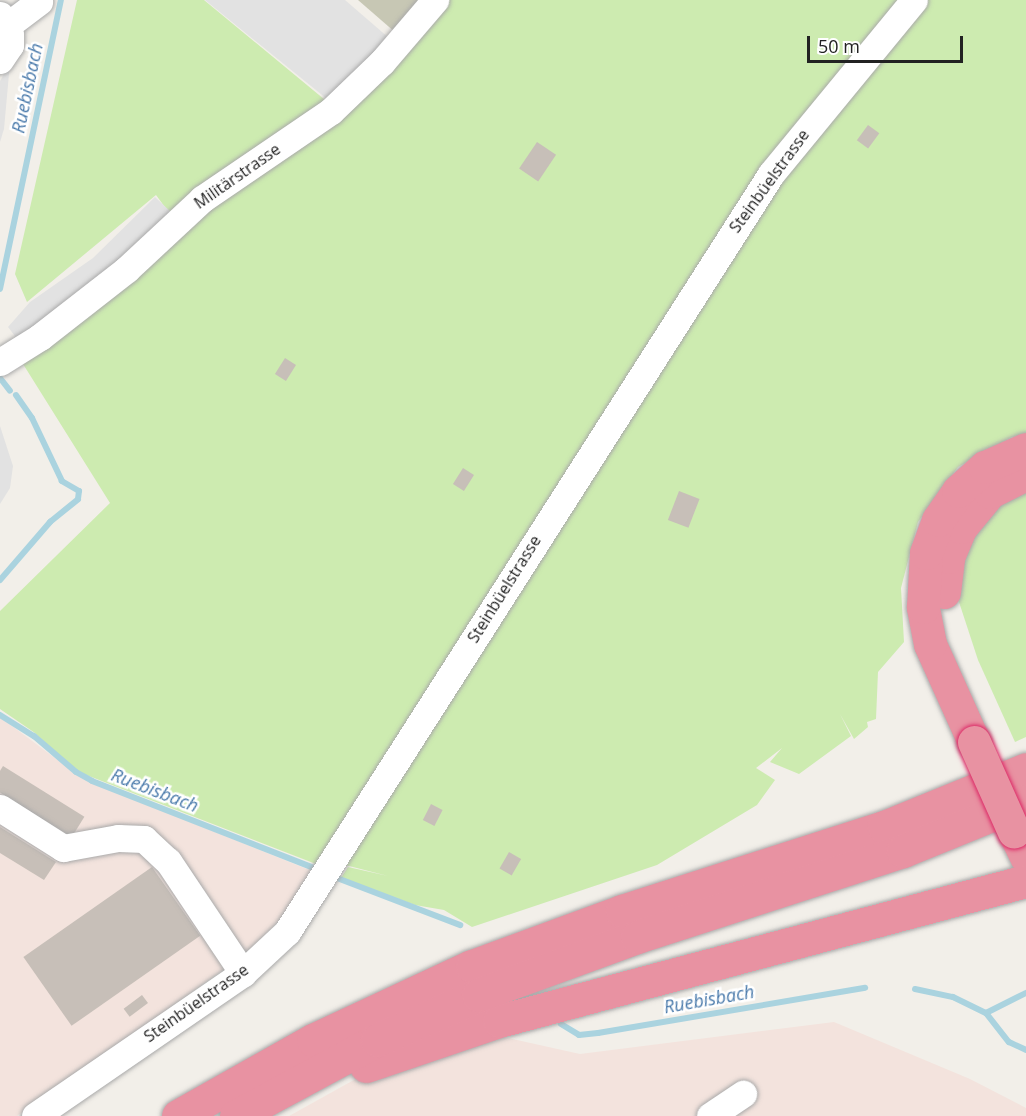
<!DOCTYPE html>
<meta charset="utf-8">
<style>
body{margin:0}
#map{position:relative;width:1026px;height:1116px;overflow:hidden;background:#f2efe9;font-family:"Open Sans",sans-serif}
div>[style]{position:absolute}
.military>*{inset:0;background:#f3e3dd}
.construction>*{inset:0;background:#c7c7b4}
.grass>*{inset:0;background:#cdebb0}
.parking>*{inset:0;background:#e2e2e2}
.stream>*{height:6px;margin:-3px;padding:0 3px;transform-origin:3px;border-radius:3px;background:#aad3df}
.building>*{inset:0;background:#c7bfb8;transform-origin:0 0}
.roads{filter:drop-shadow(0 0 2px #a9a9a9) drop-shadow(0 0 2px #a9a9a9)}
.minor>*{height:27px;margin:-13.5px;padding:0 13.5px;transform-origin:13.5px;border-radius:13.5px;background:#fff}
.highway>*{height:33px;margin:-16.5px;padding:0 16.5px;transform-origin:16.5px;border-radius:16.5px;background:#e892a2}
.bridges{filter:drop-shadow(0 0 2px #dc2a67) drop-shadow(0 0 2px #dc2a67)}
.highway-bridge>*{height:33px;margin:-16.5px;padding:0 16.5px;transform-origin:16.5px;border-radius:16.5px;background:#e892a2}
span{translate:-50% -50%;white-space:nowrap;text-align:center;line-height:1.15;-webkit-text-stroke:5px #fff;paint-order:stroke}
.street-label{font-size:16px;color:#222}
.water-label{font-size:18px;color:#4a7aab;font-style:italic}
.scale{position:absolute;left:807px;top:36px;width:156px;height:27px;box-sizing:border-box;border:3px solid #222;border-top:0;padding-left:8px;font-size:18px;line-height:21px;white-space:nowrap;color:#222;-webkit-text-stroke:4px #fff;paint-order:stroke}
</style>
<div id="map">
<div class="military">
<i style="clip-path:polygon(0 717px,83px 779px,312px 871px,282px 917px,254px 948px,17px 1116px,0 1116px)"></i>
<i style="clip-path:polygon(834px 1022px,970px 1079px,1026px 1108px,1026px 1116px,289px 1116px,352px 1081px,435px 1052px,503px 1037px,580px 1054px)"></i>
</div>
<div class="construction">
<i style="clip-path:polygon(358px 0,423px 0,396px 33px)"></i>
</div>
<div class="grass">
<i style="clip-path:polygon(77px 0,204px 0,342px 114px,447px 0,1026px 0,1026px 435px,1012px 437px,958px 467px,918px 522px,901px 588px,904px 642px,878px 672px,876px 719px,867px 722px,868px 727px,854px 739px,840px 714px,851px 736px,799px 774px,770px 762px,782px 748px,756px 768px,775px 780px,757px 805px,657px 865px,472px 927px,444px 910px,415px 905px,341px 878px,348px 867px,388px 876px,349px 866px,316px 864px,76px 771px,35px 733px,0 709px,0 611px,110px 503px,23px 364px,181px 229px,156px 195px,27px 302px,15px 274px)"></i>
<i style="clip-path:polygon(1026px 486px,1026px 737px,1015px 742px,978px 660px,959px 602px,965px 551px,988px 513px)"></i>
</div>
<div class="parking">
<i style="clip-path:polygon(205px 0,345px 0,389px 38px,327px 99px)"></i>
<i style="clip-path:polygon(10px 63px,4px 129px,0 142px,0 81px)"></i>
<i style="clip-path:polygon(155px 197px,172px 213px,107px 273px,18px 340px,8px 327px,30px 302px,93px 258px)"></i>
<i style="clip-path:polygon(0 426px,13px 466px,10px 488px,0 504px)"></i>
</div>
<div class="stream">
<i style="left:0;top:289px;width:295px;rotate:-78.1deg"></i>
<i style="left:0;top:378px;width:16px;rotate:52deg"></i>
<i style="left:0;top:580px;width:77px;rotate:-49.2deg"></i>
<i style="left:50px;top:522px;width:36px;rotate:-39deg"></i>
<i style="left:78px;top:499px;width:8px;rotate:-83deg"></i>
<i style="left:79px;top:491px;width:20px;rotate:-150deg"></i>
<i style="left:62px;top:481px;width:70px;rotate:-115.5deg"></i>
<i style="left:32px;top:418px;width:28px;rotate:-125deg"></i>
<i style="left:0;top:715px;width:40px;rotate:32deg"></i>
<i style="left:34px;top:736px;width:55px;rotate:40.6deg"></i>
<i style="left:76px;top:772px;width:18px;rotate:29deg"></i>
<i style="left:92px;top:781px;width:238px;rotate:21.4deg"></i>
<i style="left:337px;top:878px;width:132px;rotate:20.9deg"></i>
<i style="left:915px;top:989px;width:39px;rotate:12deg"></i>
<i style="left:953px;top:997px;width:37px;rotate:26deg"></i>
<i style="left:986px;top:1013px;width:37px;rotate:52deg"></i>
<i style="left:1009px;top:1042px;width:19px;rotate:25deg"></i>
<i style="left:986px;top:1013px;width:45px;rotate:-26.6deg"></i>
<i style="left:561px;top:1024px;width:21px;rotate:31deg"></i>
<i style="left:579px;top:1035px;width:19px;rotate:-6deg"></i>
<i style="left:598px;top:1033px;width:271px;rotate:-9.6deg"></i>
</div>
<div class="building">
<i style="left:868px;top:125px;width:14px;height:19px;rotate:36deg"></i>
<i style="left:537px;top:142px;width:23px;height:32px;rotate:34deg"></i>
<i style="left:285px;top:358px;width:13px;height:19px;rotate:32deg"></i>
<i style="left:463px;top:468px;width:13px;height:19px;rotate:32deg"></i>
<i style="left:679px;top:491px;width:22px;height:31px;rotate:21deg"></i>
<i style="left:3px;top:766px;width:96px;height:24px;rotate:32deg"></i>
<i style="left:431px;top:804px;width:13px;height:18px;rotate:27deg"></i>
<i style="clip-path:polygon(0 827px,56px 862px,44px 880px,0 853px)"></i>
<i style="left:509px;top:852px;width:14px;height:19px;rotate:30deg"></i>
<i style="left:152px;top:867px;width:84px;height:157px;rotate:55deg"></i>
<i style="left:142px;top:995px;width:10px;height:23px;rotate:53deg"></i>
</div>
<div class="roads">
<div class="minor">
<i style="left:0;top:15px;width:22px;rotate:63deg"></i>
<i style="left:10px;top:35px;width:10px;rotate:90deg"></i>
<i style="left:10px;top:45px;width:18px;rotate:124deg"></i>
<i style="left:8px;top:25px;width:39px;rotate:-37deg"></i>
<i style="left:0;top:362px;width:47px;rotate:-32deg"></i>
<i style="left:40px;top:337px;width:110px;rotate:-38deg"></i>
<i style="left:127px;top:269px;width:103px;rotate:-43deg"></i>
<i style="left:202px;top:199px;width:156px;rotate:-34.3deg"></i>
<i style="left:331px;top:111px;width:71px;rotate:-43.9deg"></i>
<i style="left:382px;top:62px;width:82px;rotate:-49.5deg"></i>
<i style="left:0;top:808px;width:75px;rotate:32.4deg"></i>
<i style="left:63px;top:848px;width:56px;rotate:-10.3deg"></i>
<i style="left:118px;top:838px;width:26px;rotate:2deg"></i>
<i style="left:144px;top:839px;width:33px;rotate:43deg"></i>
<i style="left:168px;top:861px;width:135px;rotate:56.2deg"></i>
<i style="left:35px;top:1116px;width:252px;rotate:-34.5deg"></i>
<i style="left:243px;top:973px;width:60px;rotate:-43deg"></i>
<i style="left:287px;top:932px;width:899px;rotate:-57.44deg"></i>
<i style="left:771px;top:174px;width:225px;rotate:-50.6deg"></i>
<i style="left:710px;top:1116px;width:40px;rotate:-34deg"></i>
</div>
<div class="highway">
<i style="left:944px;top:592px;width:35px;rotate:-83deg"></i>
<i style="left:948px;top:557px;width:33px;rotate:-67deg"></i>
<i style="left:961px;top:527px;width:45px;rotate:-50.4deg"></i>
<i style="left:990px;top:492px;width:40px;rotate:-26.6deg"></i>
<i style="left:974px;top:742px;width:107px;rotate:-114.2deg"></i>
<i style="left:930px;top:644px;width:38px;rotate:-101deg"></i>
<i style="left:923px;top:607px;width:54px;rotate:-86.8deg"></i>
<i style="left:926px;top:553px;width:35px;rotate:-70deg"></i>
<i style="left:938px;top:520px;width:35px;rotate:-55deg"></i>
<i style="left:958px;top:491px;width:36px;rotate:-42deg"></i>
<i style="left:985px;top:467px;width:45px;rotate:-23.7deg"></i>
<i style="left:1014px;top:832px;width:28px;rotate:64deg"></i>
<i style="left:366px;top:1066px;width:140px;rotate:-18.7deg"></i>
<i style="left:499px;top:1021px;width:545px;rotate:-14.88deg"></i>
<i style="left:178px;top:1116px;width:155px;rotate:-29.4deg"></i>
<i style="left:313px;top:1040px;width:175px;rotate:-25deg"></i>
<i style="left:472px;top:966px;width:160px;rotate:-20.1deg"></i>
<i style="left:622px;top:911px;width:275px;rotate:-17.8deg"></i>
<i style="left:884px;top:827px;width:153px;rotate:-22.2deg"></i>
<i style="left:236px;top:1116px;width:160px;rotate:-28.3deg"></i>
<i style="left:377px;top:1040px;width:111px;rotate:-24deg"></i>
<i style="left:478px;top:995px;width:169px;rotate:-20deg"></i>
<i style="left:637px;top:937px;width:280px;rotate:-17.9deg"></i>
<i style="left:903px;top:851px;width:133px;rotate:-22.1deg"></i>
</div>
</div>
<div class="bridges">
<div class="highway-bridge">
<i style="left:974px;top:742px;width:98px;rotate:66deg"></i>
</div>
</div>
<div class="street-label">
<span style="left:237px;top:176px;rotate:-35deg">Militärstrasse</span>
<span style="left:769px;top:181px;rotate:-54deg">Steinbüelstrasse</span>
<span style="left:504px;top:589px;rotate:-58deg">Steinbüelstrasse</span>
<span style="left:196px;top:1003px;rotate:-35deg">Steinbüelstrasse</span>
</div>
<div class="water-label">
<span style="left:27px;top:88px;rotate:-78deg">Ruebisbach</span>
<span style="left:155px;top:790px;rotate:21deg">Ruebisbach</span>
<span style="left:709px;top:999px;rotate:-10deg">Ruebisbach</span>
</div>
<div class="scale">50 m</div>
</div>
